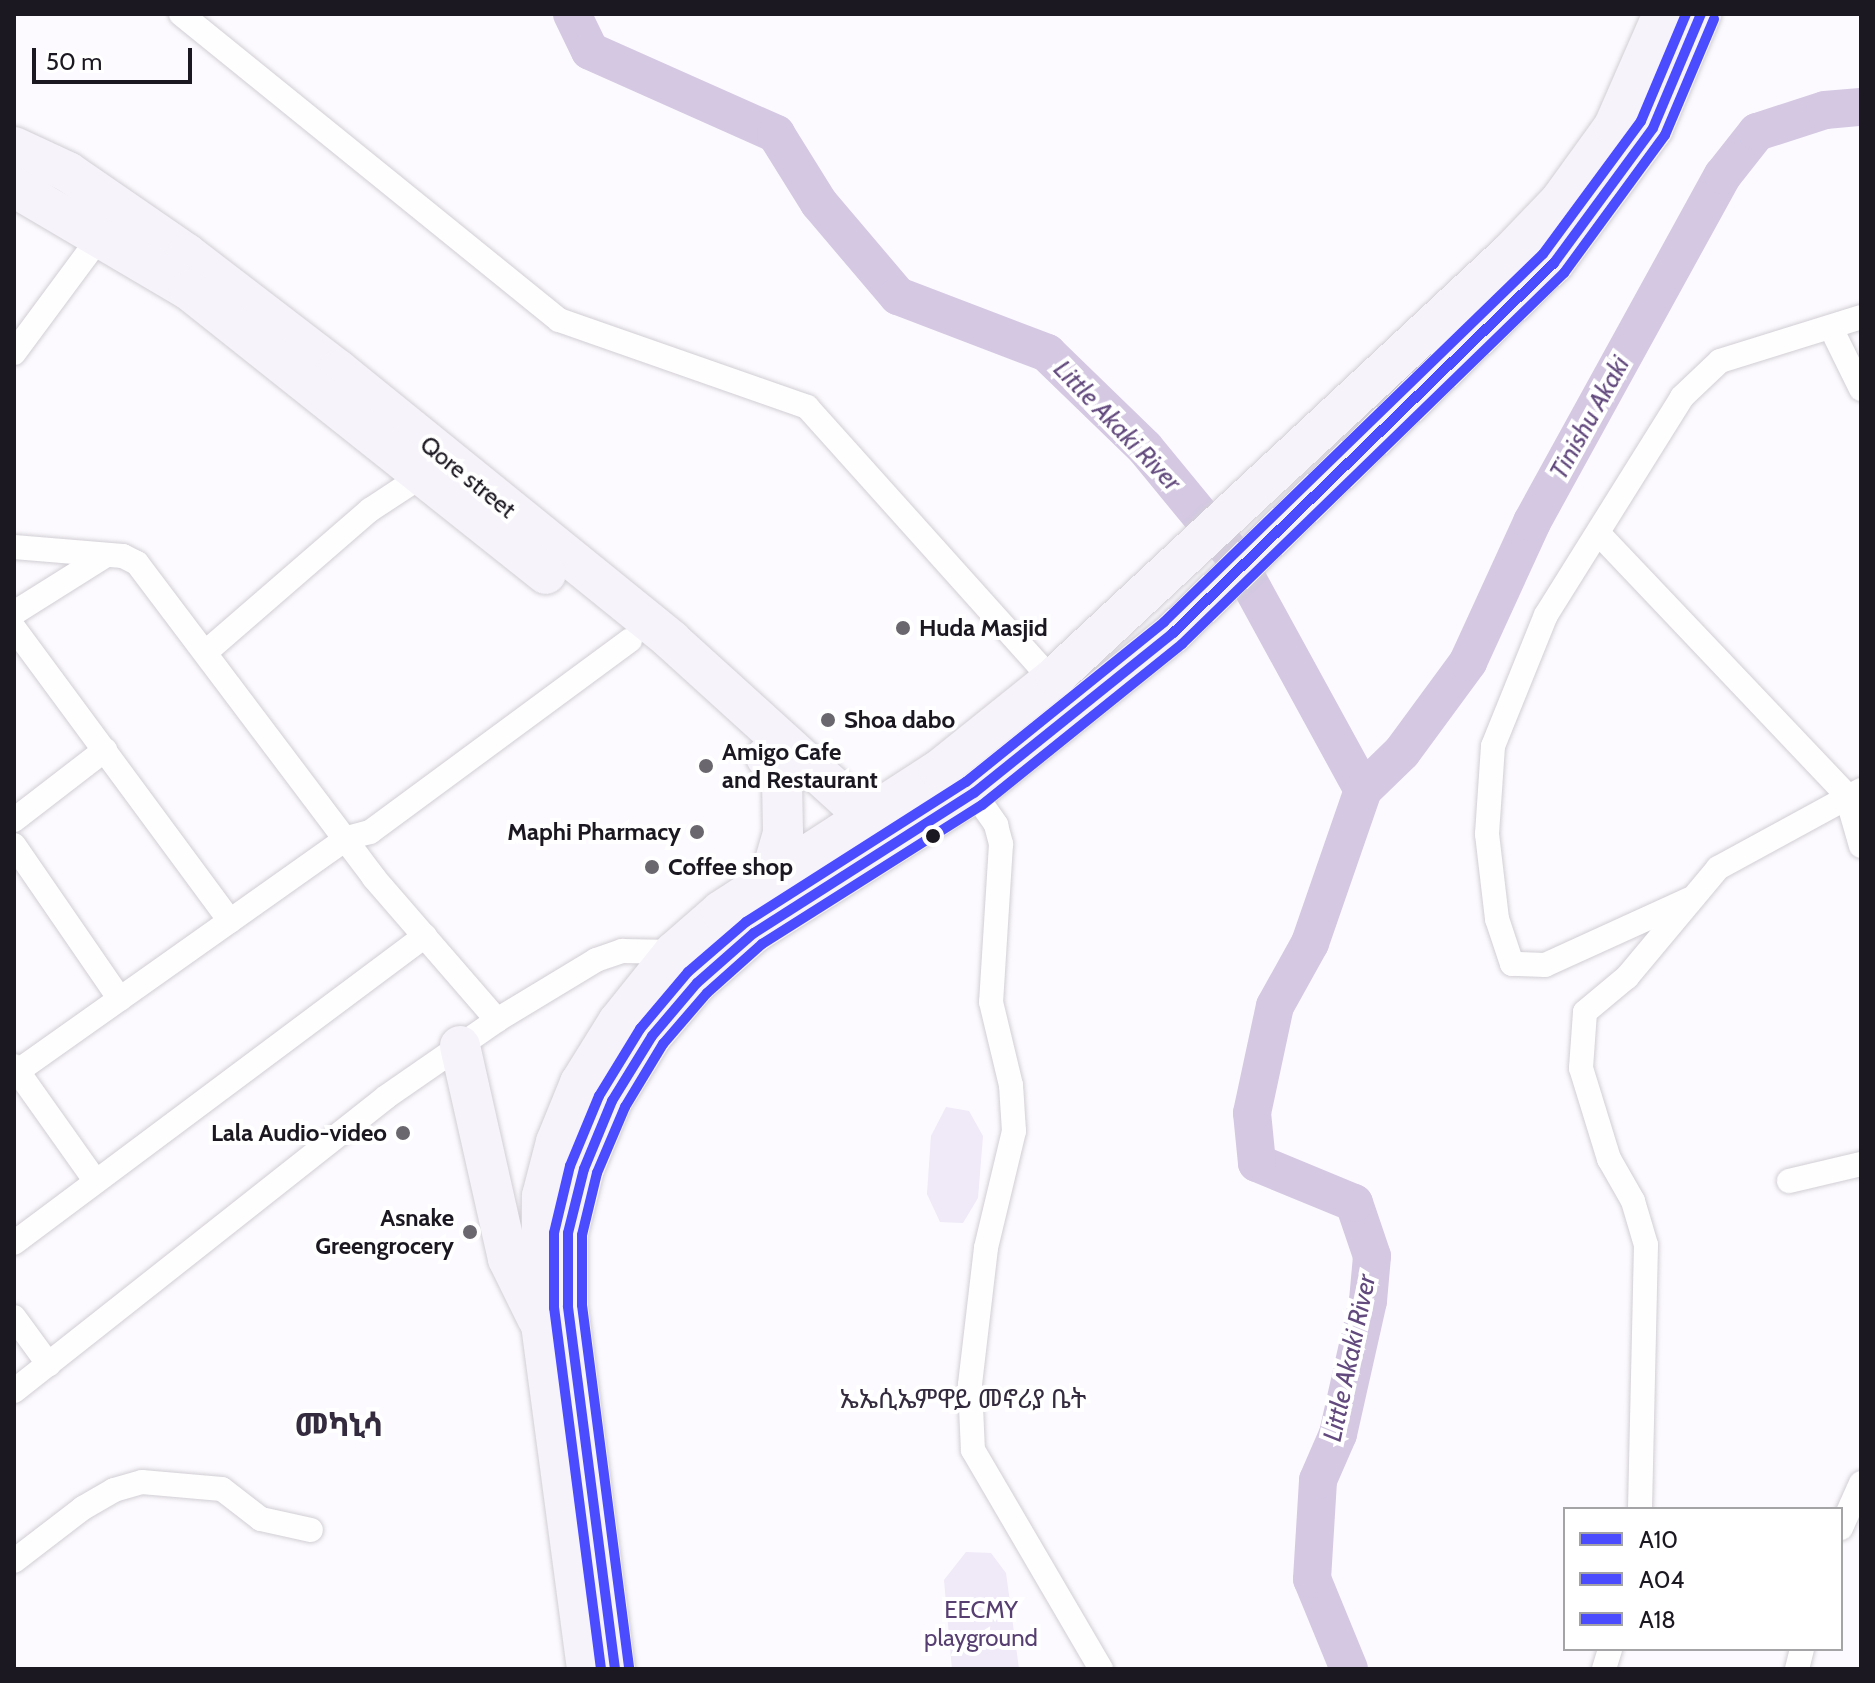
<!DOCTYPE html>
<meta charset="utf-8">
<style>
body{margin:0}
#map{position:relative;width:1875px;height:1683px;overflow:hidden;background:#fcfafe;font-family:Cabin,"Noto Sans Ethiopic",sans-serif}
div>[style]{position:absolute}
.green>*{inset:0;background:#efe9f8}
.river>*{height:38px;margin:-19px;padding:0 19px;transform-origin:19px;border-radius:19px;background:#d4c8e3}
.roads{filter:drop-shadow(0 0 2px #d1ced4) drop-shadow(0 0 2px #d1ced4)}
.minor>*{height:24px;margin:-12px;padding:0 12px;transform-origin:12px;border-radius:12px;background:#fffeff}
.primary>*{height:40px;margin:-20px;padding:0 20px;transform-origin:20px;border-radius:20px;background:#f6f3fa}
.bus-1>*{height:10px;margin:-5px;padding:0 5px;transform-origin:5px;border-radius:5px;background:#4c4cff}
.bus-2>*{height:10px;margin:-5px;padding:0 5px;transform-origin:5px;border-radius:5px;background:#4c4cff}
.bus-3>*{height:10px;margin:-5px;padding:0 5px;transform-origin:5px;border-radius:5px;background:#4c4cff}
.dots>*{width:22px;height:22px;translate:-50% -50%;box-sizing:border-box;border:4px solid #fff;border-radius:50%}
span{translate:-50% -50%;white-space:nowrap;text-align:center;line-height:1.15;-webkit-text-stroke:8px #fff;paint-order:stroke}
.street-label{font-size:24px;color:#1c1821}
.poi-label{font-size:24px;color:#1c1821;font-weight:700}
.left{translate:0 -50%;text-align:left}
.right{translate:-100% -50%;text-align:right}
.park-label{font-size:24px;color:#573f71}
.water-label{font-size:26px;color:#634a7e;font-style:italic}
.neighbourhood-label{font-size:26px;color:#342b3f}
.district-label{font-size:32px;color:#342b3f;font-weight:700}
.frame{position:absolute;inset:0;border:16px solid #1c1821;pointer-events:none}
.legend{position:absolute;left:1563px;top:1507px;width:280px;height:144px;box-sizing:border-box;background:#fff;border:2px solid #a4a3a6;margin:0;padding:10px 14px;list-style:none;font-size:24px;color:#1c1821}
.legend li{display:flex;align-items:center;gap:16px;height:40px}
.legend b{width:40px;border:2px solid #a4a3a6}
.scale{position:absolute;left:32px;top:48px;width:160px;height:36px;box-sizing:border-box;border:4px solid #1c1821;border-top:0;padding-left:10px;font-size:24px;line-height:28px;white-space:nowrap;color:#1c1821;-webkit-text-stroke:6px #fff;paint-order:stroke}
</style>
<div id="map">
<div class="green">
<i style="clip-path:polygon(946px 1107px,969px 1111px,983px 1136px,978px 1198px,963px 1223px,940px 1222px,927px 1194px,931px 1136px)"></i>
<i style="clip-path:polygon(966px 1552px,991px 1553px,1006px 1573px,1019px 1669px,952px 1669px,944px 1580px)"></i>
</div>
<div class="river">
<i style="left:572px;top:14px;width:41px;rotate:64.1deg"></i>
<i style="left:590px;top:51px;width:204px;rotate:24deg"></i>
<i style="left:776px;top:134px;width:81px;rotate:58.1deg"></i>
<i style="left:819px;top:203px;width:122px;rotate:49.7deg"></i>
<i style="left:898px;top:296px;width:160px;rotate:20.9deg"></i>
<i style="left:1047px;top:353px;width:136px;rotate:44.1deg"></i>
<i style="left:1145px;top:448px;width:145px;rotate:50.6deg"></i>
<i style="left:1237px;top:560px;width:262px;rotate:61.3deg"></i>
<i style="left:1349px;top:1669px;width:97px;rotate:-112.3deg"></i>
<i style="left:1312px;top:1579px;width:99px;rotate:-86.5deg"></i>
<i style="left:1318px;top:1480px;width:50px;rotate:-66.5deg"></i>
<i style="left:1338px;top:1434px;width:136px;rotate:-77.3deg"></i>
<i style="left:1368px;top:1301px;width:45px;rotate:-84.9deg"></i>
<i style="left:1372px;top:1256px;width:56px;rotate:-108.8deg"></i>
<i style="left:1354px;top:1203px;width:105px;rotate:-157.6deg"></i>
<i style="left:1257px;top:1163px;width:50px;rotate:-95.7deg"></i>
<i style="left:1252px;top:1113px;width:109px;rotate:-77.9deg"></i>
<i style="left:1275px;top:1006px;width:72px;rotate:-60.9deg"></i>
<i style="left:1310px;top:943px;width:162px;rotate:-70.9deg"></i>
<i style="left:1363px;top:790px;width:54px;rotate:-44.3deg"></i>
<i style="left:1402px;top:752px;width:112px;rotate:-53.7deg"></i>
<i style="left:1468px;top:662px;width:154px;rotate:-65.4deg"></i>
<i style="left:1532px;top:522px;width:396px;rotate:-61.2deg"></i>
<i style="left:1723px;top:175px;width:55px;rotate:-51.7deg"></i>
<i style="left:1757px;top:132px;width:71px;rotate:-17.9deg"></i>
<i style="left:1825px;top:110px;width:36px;rotate:-5deg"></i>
</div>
<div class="roads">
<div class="minor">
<i style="left:181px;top:14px;width:486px;rotate:39deg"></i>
<i style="left:559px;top:320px;width:263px;rotate:19.3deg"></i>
<i style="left:807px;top:407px;width:367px;rotate:48.1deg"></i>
<i style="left:1831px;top:328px;width:68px;rotate:63.8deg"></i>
<i style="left:14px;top:353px;width:153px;rotate:-53.5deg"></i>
<i style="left:1599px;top:534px;width:359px;rotate:46.5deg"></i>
<i style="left:1846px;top:794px;width:54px;rotate:73.9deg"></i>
<i style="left:14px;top:547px;width:109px;rotate:4.7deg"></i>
<i style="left:123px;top:556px;width:16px;rotate:27deg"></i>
<i style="left:137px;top:563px;width:394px;rotate:53deg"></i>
<i style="left:374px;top:878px;width:188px;rotate:49.1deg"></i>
<i style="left:14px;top:613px;width:107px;rotate:-32.1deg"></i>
<i style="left:14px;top:628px;width:364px;rotate:53.6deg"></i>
<i style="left:207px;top:651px;width:216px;rotate:-40.9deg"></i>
<i style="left:370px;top:510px;width:60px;rotate:-33.4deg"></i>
<i style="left:974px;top:793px;width:39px;rotate:55deg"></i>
<i style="left:996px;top:825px;width:20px;rotate:75deg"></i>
<i style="left:1001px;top:844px;width:158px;rotate:93.6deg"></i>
<i style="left:991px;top:1002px;width:85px;rotate:76.5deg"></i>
<i style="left:1011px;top:1085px;width:46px;rotate:86.3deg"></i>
<i style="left:1014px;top:1131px;width:120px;rotate:103.5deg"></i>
<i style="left:986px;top:1248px;width:138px;rotate:96.7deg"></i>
<i style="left:970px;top:1385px;width:65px;rotate:87.4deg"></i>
<i style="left:973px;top:1450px;width:254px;rotate:59.7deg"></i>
<i style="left:14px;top:820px;width:115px;rotate:-37.6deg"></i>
<i style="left:14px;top:845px;width:187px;rotate:55.5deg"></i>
<i style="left:1690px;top:899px;width:159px;rotate:155.5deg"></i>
<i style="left:1545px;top:965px;width:33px;rotate:-178deg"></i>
<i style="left:1512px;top:964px;width:47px;rotate:-108.4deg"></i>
<i style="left:1497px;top:919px;width:86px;rotate:-96.7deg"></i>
<i style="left:1487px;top:834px;width:88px;rotate:-86.1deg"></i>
<i style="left:1493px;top:746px;width:141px;rotate:-68deg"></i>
<i style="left:1546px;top:615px;width:257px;rotate:-58deg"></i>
<i style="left:1682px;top:397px;width:52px;rotate:-43.5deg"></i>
<i style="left:1720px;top:361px;width:148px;rotate:-17.3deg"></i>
<i style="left:14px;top:1066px;width:138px;rotate:54.7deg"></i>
<i style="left:18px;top:1071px;width:403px;rotate:-35.3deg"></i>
<i style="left:347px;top:838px;width:24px;rotate:-15deg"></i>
<i style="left:370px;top:832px;width:323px;rotate:-36.4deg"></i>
<i style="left:1789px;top:1181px;width:74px;rotate:-13.3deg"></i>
<i style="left:14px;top:1243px;width:513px;rotate:-36.76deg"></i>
<i style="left:14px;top:1317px;width:59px;rotate:53.9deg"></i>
<i style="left:14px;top:1391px;width:474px;rotate:-38.3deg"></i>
<i style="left:386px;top:1097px;width:135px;rotate:-34.7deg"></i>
<i style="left:497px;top:1020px;width:116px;rotate:-31.2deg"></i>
<i style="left:596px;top:960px;width:28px;rotate:-19deg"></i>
<i style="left:622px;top:951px;width:52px;rotate:1.1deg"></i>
<i style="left:1640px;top:1509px;width:264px;rotate:-88.7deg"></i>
<i style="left:1646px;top:1245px;width:46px;rotate:-106.5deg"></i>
<i style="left:1633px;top:1201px;width:48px;rotate:-119.7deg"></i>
<i style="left:1609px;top:1159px;width:95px;rotate:-107.1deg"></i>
<i style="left:1581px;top:1068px;width:56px;rotate:-85.9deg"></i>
<i style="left:1585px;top:1012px;width:55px;rotate:-39.8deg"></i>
<i style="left:1627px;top:977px;width:142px;rotate:-50.1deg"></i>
<i style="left:1718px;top:868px;width:163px;rotate:-28.6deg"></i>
<i style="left:1841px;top:1528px;width:49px;rotate:-66deg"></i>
<i style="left:14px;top:1561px;width:87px;rotate:-37.5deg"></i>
<i style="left:83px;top:1508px;width:36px;rotate:-30deg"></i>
<i style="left:114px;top:1490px;width:29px;rotate:-16deg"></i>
<i style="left:142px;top:1482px;width:80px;rotate:5deg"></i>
<i style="left:222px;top:1489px;width:49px;rotate:37.6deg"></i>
<i style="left:261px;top:1519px;width:51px;rotate:12.4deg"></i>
<i style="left:1604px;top:1669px;width:21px;rotate:-73deg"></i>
<i style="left:1797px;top:1669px;width:21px;rotate:-76deg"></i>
</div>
<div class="primary">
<i style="left:14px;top:147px;width:60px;rotate:24.8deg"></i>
<i style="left:68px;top:172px;width:145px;rotate:34.6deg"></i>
<i style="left:187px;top:254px;width:190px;rotate:37.5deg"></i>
<i style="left:338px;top:370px;width:429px;rotate:39deg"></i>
<i style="left:671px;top:640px;width:289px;rotate:42.2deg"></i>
<i style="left:14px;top:187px;width:203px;rotate:30.5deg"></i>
<i style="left:189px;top:290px;width:456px;rotate:38.5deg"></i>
<i style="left:766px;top:757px;width:28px;rotate:55deg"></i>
<i style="left:782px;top:780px;width:53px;rotate:88.9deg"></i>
<i style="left:783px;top:833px;width:47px;rotate:106.1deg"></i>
<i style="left:460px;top:1046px;width:218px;rotate:77.3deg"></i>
<i style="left:508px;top:1259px;width:66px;rotate:63.8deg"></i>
<i style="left:587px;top:1669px;width:346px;rotate:-97.6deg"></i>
<i style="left:541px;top:1326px;width:130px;rotate:-89.6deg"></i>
<i style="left:542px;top:1196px;width:56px;rotate:-75.5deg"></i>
<i style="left:556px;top:1142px;width:64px;rotate:-67.9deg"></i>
<i style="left:580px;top:1083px;width:72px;rotate:-58.1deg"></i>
<i style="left:618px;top:1022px;width:90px;rotate:-51.3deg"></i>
<i style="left:674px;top:952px;width:62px;rotate:-41.1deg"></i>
<i style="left:721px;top:911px;width:260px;rotate:-32.9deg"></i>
<i style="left:939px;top:770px;width:150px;rotate:-38.8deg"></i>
<i style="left:1056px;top:676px;width:619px;rotate:-42.97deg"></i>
<i style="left:1509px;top:254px;width:74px;rotate:-46.1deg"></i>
<i style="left:1560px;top:201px;width:92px;rotate:-54.2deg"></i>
<i style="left:1614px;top:126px;width:122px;rotate:-66.4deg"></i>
<i style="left:615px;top:1669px;width:366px;rotate:-97.4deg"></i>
<i style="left:568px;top:1306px;width:73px;rotate:-90deg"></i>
<i style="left:568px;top:1233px;width:66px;rotate:-76deg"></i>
<i style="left:584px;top:1169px;width:74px;rotate:-67.6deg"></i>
<i style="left:612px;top:1101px;width:76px;rotate:-58.4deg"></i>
<i style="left:652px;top:1036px;width:70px;rotate:-49.7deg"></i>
<i style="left:697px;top:983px;width:76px;rotate:-41.3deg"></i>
<i style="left:754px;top:933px;width:261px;rotate:-32.5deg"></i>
<i style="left:974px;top:793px;width:255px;rotate:-38.8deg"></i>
<i style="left:1173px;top:633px;width:531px;rotate:-44.16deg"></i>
<i style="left:1554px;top:263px;width:167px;rotate:-53.7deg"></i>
<i style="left:1653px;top:128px;width:124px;rotate:-67.2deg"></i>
</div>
</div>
<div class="bus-1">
<i style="left:615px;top:1669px;width:366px;rotate:-97.4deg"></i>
<i style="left:568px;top:1306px;width:73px;rotate:-90deg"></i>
<i style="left:568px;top:1233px;width:66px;rotate:-76deg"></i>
<i style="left:584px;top:1169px;width:74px;rotate:-67.6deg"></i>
<i style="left:612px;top:1101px;width:76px;rotate:-58.4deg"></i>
<i style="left:652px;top:1036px;width:70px;rotate:-49.7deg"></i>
<i style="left:697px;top:983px;width:76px;rotate:-41.3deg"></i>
<i style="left:754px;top:933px;width:261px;rotate:-32.5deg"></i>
<i style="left:974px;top:793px;width:255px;rotate:-38.8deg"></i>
<i style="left:1173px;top:633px;width:531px;rotate:-44.16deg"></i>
<i style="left:1554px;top:263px;width:167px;rotate:-53.7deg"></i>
<i style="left:1653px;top:128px;width:124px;rotate:-67.2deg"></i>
</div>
<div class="bus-2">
<i style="left:629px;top:1667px;width:365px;rotate:-97.4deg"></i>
<i style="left:582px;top:1305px;width:70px;rotate:-90deg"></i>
<i style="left:582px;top:1235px;width:64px;rotate:-76.4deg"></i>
<i style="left:597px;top:1173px;width:72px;rotate:-67deg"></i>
<i style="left:625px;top:1107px;width:74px;rotate:-58.9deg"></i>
<i style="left:663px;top:1044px;width:67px;rotate:-49.2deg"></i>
<i style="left:707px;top:993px;width:74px;rotate:-41.7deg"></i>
<i style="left:762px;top:944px;width:260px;rotate:-32.3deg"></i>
<i style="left:982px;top:805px;width:257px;rotate:-38.8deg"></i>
<i style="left:1182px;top:644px;width:533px;rotate:-44.16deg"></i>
<i style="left:1564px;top:273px;width:171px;rotate:-53.8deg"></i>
<i style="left:1665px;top:135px;width:126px;rotate:-67.1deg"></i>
</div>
<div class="bus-3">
<i style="left:601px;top:1669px;width:364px;rotate:-97.4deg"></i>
<i style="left:554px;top:1308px;width:75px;rotate:-90deg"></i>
<i style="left:554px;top:1233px;width:69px;rotate:-76.6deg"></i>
<i style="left:570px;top:1166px;width:76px;rotate:-67.5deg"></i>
<i style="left:599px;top:1096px;width:79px;rotate:-58.5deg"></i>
<i style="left:640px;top:1029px;width:75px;rotate:-49.9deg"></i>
<i style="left:688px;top:972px;width:77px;rotate:-40.8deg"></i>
<i style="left:746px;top:922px;width:261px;rotate:-32.5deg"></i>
<i style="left:966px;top:782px;width:255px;rotate:-38.9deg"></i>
<i style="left:1164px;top:622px;width:528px;rotate:-44.16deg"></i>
<i style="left:1543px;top:254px;width:165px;rotate:-53.6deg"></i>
<i style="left:1641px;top:121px;width:116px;rotate:-67.2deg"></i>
</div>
<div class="dots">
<i style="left:903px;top:628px;background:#6a676e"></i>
<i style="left:828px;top:720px;background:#6a676e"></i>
<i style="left:706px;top:766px;background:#6a676e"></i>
<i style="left:697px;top:832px;background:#6a676e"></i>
<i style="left:933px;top:836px;background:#1c1821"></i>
<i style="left:652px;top:867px;background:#6a676e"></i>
<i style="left:403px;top:1133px;background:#6a676e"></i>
<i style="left:470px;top:1232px;background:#6a676e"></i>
</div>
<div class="street-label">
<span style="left:468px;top:477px;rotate:39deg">Qore street</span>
</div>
<div class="poi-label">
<span class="left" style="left:919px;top:628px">Huda Masjid</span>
<span class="left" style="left:844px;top:720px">Shoa dabo</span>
<span class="left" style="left:722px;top:766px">Amigo Cafe<br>and Restaurant</span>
<span class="right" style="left:681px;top:832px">Maphi Pharmacy</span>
<span class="left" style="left:668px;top:867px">Coffee shop</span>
<span class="right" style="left:387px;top:1133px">Lala Audio-video</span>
<span class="right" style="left:454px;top:1232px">Asnake<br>Greengrocery</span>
</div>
<div class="park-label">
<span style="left:981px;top:1624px">EECMY<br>playground</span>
</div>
<div class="water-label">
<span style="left:1590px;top:418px;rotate:-61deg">Tinishu Akaki</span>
<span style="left:1117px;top:426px;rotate:46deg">Little Akaki River</span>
<span style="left:1350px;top:1358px;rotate:-78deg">Little Akaki River</span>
</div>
<div class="neighbourhood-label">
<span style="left:963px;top:1400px">ኤኤሲኤምዋይ መኖሪያ ቤት</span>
</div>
<div class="district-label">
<span style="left:339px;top:1425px">መካኒሳ</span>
</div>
<div class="frame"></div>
<ul class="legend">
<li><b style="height:10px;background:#4c4cff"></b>A10</li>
<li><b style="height:10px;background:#4c4cff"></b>A04</li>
<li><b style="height:10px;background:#4c4cff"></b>A18</li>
</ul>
<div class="scale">50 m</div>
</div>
